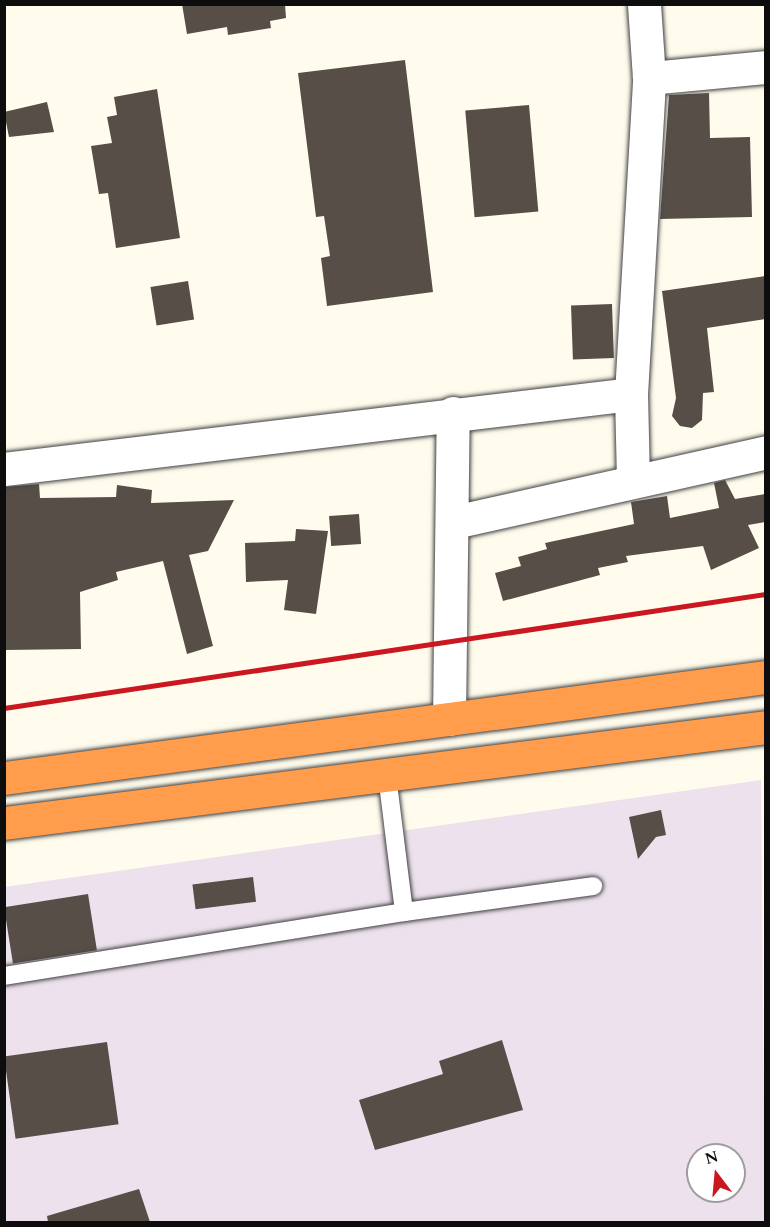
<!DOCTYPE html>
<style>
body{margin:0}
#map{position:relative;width:770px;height:1227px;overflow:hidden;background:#fffcee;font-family:Spectral,serif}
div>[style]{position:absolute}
.industrial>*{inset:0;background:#ece1ed}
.building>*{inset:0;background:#574e48;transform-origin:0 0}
.roads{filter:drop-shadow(0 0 2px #404040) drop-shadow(0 0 2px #404040)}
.lane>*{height:18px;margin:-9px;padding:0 9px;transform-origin:9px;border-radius:9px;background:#fff}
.street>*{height:33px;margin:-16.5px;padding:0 16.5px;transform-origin:16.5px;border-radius:16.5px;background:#fff}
.highway>*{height:33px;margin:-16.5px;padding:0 16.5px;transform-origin:16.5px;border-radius:16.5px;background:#ff9d4c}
.rail>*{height:4.5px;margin:-2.25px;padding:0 2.25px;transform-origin:2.25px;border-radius:2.25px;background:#cb1720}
span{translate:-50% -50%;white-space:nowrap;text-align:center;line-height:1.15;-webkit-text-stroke:6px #fff;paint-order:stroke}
.frame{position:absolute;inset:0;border:6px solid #0d0d0d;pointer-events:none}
.north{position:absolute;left:686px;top:1143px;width:60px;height:60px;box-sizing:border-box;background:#fff;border:2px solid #9e9e9e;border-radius:50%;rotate:344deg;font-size:16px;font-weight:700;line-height:24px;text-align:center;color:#0d0d0d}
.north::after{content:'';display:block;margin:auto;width:21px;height:27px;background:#cb1720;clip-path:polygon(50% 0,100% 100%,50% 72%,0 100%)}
</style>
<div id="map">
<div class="industrial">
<i style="clip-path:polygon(evenodd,761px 780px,765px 1222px,5px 1222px,4px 887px,761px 780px,698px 1155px,734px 1155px,734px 1191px,698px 1191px,698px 1155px)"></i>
</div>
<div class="building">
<i style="clip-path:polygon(182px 4px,285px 4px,286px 18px,270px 21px,271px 28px,228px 35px,227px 27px,187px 34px)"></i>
<i style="clip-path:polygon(405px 60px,433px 292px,327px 306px,321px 258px,330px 256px,324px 216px,316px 217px,298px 73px)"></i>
<i style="clip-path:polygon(157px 89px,180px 238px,116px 248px,108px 193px,99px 194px,91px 146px,112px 143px,107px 117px,117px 115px,114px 97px)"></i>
<i style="clip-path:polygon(709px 93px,710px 138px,750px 137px,752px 217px,660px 219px,669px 95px)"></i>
<i style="clip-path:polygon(47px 102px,54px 132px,9px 137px,4px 112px)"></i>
<i style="left:529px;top:105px;width:107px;height:64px;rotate:85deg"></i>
<i style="clip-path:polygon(765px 276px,765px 319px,707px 328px,714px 392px,703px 393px,702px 420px,692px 428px,680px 426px,672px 416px,676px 398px,662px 291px)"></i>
<i style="left:188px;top:281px;width:39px;height:38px;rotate:81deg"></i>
<i style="left:612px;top:304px;width:54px;height:41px;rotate:88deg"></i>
<i style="clip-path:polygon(725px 480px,735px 499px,765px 494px,765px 522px,748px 525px,759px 548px,711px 570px,703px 546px,626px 556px,628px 562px,598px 568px,600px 575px,503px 601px,495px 573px,521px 566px,518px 557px,547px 549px,545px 543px,634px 524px,631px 502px,667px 496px,670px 518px,719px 508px,714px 483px)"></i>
<i style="clip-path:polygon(39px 484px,40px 498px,116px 497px,117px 485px,152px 490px,151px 503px,234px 500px,208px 551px,189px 555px,213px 646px,187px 654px,163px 561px,116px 572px,118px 580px,80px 592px,81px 649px,4px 650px,4px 487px)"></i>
<i style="left:359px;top:514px;width:30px;height:30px;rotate:86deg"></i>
<i style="clip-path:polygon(296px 529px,328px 531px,316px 614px,284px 610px,288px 580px,246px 582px,245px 543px,295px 541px)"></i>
<i style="clip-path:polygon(661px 810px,666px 835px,656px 837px,638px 859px,629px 817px)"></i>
<i style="left:253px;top:877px;width:25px;height:61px;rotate:83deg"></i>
<i style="left:88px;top:894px;width:57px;height:85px;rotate:81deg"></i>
<i style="clip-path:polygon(502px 1040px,523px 1110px,375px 1150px,359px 1100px,443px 1074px,439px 1061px)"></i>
<i style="left:107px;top:1042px;width:83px;height:104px;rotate:82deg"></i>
<i style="clip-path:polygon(139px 1189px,150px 1222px,48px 1222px,47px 1216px)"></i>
</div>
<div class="roads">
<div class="lane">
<i style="left:404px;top:912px;width:191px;rotate:-7.8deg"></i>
<i style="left:4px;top:976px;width:405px;rotate:-9.1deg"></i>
<i style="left:404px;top:912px;width:138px;rotate:-97.1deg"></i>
</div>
<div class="street">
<i style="left:649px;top:78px;width:118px;rotate:-5.4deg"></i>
<i style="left:4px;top:469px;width:631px;rotate:-6.82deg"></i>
<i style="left:633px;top:481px;width:87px;rotate:-91.3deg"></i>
<i style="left:631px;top:394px;width:317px;rotate:-86.7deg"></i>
<i style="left:649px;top:78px;width:74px;rotate:-93.9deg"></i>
<i style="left:454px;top:522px;width:320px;rotate:-12.6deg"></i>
<i style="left:449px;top:719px;width:306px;rotate:-89.3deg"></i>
</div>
<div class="highway">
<i style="left:4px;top:778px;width:769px;rotate:-7.55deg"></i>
<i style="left:4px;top:823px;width:768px;rotate:-7.18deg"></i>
</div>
</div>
<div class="rail">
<i style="left:4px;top:708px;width:770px;rotate:-8.51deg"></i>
</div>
<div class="frame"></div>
<div class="north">N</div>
</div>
